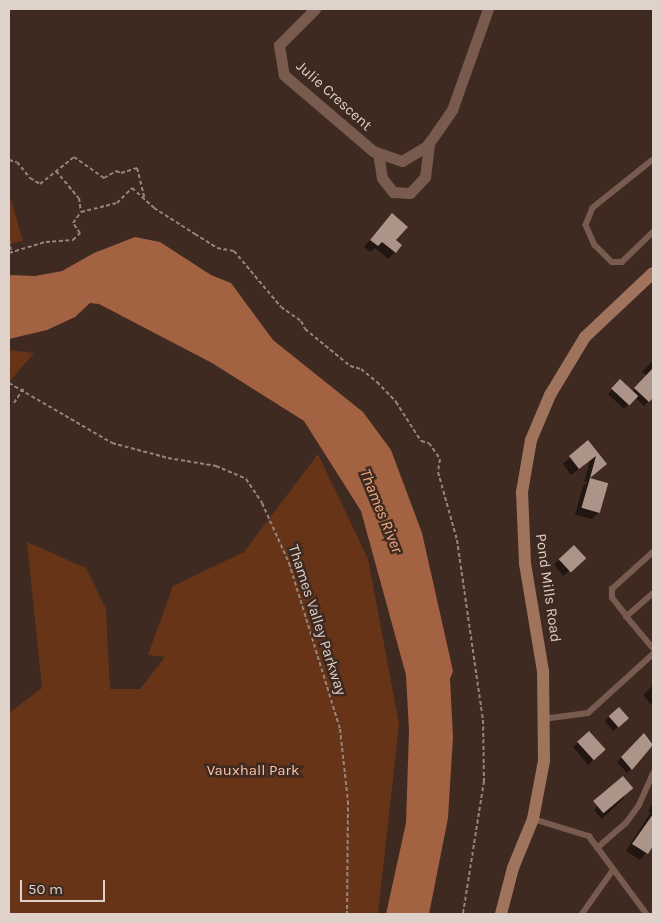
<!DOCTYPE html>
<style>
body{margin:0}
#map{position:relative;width:662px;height:923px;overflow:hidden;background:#3e2a20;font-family:Karla,sans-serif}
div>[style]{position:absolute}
.green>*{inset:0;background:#673418}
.water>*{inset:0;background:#a36241}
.shadow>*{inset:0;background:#0007}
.building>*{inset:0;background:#ad9488;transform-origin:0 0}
.path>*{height:2px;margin-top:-1px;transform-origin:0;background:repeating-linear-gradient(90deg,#95857d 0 4px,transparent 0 6.5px)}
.service>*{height:5.5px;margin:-2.75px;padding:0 2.75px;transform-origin:2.75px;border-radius:2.75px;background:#785b4e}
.minor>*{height:11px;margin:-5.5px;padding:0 5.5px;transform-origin:5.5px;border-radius:5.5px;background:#785b4e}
.secondary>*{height:12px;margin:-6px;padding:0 6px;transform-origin:6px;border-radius:6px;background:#a0735d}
span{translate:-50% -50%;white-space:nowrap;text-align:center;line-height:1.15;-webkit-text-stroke:5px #3e2a20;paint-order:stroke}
.street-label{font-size:15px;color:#dfd2cb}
.park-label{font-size:15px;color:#fec4a9}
.water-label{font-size:16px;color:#f4aa85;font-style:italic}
.frame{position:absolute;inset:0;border:10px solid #dfd2cb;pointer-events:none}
.scale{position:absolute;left:20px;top:880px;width:85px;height:22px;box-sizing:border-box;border:2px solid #dfd2cb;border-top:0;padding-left:6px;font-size:15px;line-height:18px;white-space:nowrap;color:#dfd2cb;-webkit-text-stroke:4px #3e2a20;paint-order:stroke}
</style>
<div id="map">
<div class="green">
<i style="clip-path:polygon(9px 193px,23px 241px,9px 244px)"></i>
<i style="clip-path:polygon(9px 350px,34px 353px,9px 382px)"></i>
<i style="clip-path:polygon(318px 454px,368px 559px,399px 724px,378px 914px,9px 914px,9px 713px,42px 688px,27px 542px,86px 568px,106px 609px,110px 689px,140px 689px,165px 657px,148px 655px,173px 586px,244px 552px)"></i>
</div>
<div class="water">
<i style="clip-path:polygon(135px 237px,160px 242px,211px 275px,231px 283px,273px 340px,363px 412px,391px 450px,422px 533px,453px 671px,450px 679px,453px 737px,448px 818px,429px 914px,386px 914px,406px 823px,409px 731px,406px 675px,361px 511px,304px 421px,212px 363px,99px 304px,90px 303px,75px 317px,47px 330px,9px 339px,9px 275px,35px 276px,62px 271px,94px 253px)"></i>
</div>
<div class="shadow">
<i style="clip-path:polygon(385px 222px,401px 246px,388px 259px,375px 248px,370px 252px,364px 247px)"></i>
<i style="clip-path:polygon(653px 360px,653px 396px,644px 406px,635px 397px,624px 409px,608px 394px,620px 381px,632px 392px,647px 376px,642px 372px)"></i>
<i style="clip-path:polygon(588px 441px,606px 464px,589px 479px,607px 484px,599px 512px,592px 519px,575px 515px,583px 486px,588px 482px,584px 482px,590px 460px,571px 475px,563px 464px)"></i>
<i style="clip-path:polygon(559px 560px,580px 562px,563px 576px,554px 564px)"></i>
<i style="clip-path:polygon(653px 685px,653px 707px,643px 695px)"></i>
<i style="clip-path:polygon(609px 716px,623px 722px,613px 731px,605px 721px)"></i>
<i style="clip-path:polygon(589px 733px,600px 754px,588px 765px,573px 747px)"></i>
<i style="clip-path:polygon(644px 735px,646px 753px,627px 773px,617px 762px)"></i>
<i style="clip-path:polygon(623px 778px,624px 798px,602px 819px,594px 810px)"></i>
<i style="clip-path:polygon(653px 803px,653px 844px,640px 860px,626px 851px,651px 812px,648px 811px)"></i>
</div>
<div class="building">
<i style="clip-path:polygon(392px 213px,408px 227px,396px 240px,402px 245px,396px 253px,382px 242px,378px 246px,370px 240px)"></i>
<i style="clip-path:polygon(653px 368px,653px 398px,649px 402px,634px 388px)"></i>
<i style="left:620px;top:379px;width:25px;height:13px;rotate:43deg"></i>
<i style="clip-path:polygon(588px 440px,607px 464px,590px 478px,596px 456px,579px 469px,569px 456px)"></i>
<i style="left:590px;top:478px;width:19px;height:31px;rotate:16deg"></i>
<i style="left:574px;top:545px;width:18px;height:21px;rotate:47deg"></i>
<i style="left:619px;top:707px;width:15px;height:14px;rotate:48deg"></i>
<i style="left:589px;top:731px;width:25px;height:16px;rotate:48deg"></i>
<i style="clip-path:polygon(644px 733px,653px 745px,632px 770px,621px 757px)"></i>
<i style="left:623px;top:776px;width:16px;height:39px;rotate:50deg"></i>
<i style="clip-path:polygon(653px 814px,653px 846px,648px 854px,632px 844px)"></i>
</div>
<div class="path">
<i style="left:9px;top:160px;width:8px;rotate:14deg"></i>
<i style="left:17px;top:162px;width:21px;rotate:51deg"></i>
<i style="left:30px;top:178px;width:12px;rotate:31deg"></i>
<i style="left:40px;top:184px;width:43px;rotate:-38.5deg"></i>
<i style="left:74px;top:157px;width:37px;rotate:35deg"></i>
<i style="left:104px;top:178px;width:14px;rotate:-30deg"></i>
<i style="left:116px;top:171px;width:5px;rotate:22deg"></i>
<i style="left:121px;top:173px;width:17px;rotate:-17deg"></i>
<i style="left:137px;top:168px;width:30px;rotate:76deg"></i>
<i style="left:56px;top:171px;width:35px;rotate:50deg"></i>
<i style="left:79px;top:198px;width:14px;rotate:82deg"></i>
<i style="left:9px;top:240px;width:11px;rotate:80deg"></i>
<i style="left:9px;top:253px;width:39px;rotate:-17deg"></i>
<i style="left:46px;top:242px;width:27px;rotate:-4deg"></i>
<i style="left:73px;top:240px;width:10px;rotate:-45deg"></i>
<i style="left:80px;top:233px;width:12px;rotate:-125deg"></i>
<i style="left:73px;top:223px;width:14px;rotate:-54deg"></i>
<i style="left:81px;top:212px;width:37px;rotate:-14deg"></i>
<i style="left:117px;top:203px;width:21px;rotate:-45deg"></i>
<i style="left:132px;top:188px;width:30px;rotate:42deg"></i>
<i style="left:154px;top:208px;width:49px;rotate:32.4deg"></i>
<i style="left:195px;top:234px;width:26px;rotate:32deg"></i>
<i style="left:217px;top:248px;width:17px;rotate:10deg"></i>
<i style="left:234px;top:251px;width:73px;rotate:50deg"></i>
<i style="left:281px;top:307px;width:24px;rotate:35deg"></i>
<i style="left:301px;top:321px;width:9px;rotate:63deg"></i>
<i style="left:305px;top:329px;width:58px;rotate:39.4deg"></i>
<i style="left:350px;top:366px;width:11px;rotate:15deg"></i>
<i style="left:361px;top:369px;width:21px;rotate:39deg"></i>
<i style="left:377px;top:382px;width:28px;rotate:46deg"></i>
<i style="left:396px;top:402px;width:46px;rotate:57.3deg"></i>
<i style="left:421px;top:441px;width:8px;rotate:14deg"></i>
<i style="left:429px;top:443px;width:19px;rotate:55deg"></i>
<i style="left:440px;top:459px;width:13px;rotate:99deg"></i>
<i style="left:438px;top:472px;width:71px;rotate:74.4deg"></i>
<i style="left:457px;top:540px;width:182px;rotate:81.8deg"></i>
<i style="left:483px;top:720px;width:61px;rotate:89.1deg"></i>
<i style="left:484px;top:781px;width:135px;rotate:99deg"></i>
<i style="left:9px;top:383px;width:119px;rotate:30.2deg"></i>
<i style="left:112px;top:443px;width:58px;rotate:15deg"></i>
<i style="left:168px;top:458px;width:49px;rotate:9.5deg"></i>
<i style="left:216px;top:466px;width:33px;rotate:23deg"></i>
<i style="left:246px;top:479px;width:29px;rotate:56deg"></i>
<i style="left:262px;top:503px;width:66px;rotate:65.8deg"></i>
<i style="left:289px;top:563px;width:174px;rotate:72.9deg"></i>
<i style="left:340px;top:729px;width:72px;rotate:83.7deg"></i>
<i style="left:348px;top:801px;width:113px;rotate:90.5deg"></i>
<i style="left:14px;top:403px;width:17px;rotate:-57deg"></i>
</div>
<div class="service">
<i style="left:653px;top:160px;width:77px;rotate:141.3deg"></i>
<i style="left:593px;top:208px;width:18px;rotate:112deg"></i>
<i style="left:586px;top:225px;width:22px;rotate:66deg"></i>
<i style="left:595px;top:245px;width:24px;rotate:45deg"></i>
<i style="left:612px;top:262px;width:10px"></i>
<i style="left:622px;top:262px;width:43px;rotate:-44.1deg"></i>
<i style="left:653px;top:594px;width:35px;rotate:139deg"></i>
<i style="left:627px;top:617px;width:40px;rotate:50deg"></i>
<i style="left:627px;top:617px;width:24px;rotate:-128deg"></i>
<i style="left:612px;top:598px;width:9px;rotate:-90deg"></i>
<i style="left:612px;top:589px;width:55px;rotate:-42.1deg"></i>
<i style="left:543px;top:719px;width:45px;rotate:-7.6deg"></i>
<i style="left:588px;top:713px;width:88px;rotate:-42.2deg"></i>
<i style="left:533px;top:819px;width:59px;rotate:16.9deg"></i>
<i style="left:589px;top:836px;width:97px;rotate:53.4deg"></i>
<i style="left:597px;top:848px;width:38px;rotate:-41deg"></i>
<i style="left:626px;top:823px;width:22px;rotate:-54deg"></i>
<i style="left:639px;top:805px;width:35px;rotate:-66deg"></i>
<i style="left:582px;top:914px;width:54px;rotate:-54.8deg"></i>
</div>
<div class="minor">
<i style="left:315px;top:9px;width:51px;rotate:135deg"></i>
<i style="left:279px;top:45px;width:30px;rotate:81deg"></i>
<i style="left:284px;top:75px;width:117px;rotate:40.5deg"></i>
<i style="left:373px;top:151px;width:31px;rotate:19deg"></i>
<i style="left:402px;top:161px;width:29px;rotate:-31deg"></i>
<i style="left:427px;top:146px;width:44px;rotate:-55.2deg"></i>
<i style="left:452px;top:110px;width:107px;rotate:-70.4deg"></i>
<i style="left:378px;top:153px;width:25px;rotate:81deg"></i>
<i style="left:382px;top:178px;width:18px;rotate:52deg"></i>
<i style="left:393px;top:192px;width:17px;rotate:3deg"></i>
<i style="left:410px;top:193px;width:22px;rotate:-47deg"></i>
<i style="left:425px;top:177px;width:35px;rotate:-83deg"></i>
</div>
<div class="secondary">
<i style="left:501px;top:914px;width:48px;rotate:-75.4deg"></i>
<i style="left:513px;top:868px;width:53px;rotate:-67.8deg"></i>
<i style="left:533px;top:819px;width:59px;rotate:-79.3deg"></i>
<i style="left:544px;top:761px;width:90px;rotate:-90.6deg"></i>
<i style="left:543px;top:671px;width:109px;rotate:-99.5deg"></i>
<i style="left:525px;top:563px;width:71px;rotate:-92.4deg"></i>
<i style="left:522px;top:492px;width:53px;rotate:-80.2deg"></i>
<i style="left:531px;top:440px;width:49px;rotate:-67.1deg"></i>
<i style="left:550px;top:395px;width:68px;rotate:-58.9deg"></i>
<i style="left:585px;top:337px;width:93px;rotate:-43.3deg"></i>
</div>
<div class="street-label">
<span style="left:334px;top:96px;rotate:42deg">Julie Crescent</span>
<span style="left:548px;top:588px;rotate:82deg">Pond Mills Road</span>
<span style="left:317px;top:620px;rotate:72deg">Thames Valley Parkway</span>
</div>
<div class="park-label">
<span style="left:253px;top:771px">Vauxhall Park</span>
</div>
<div class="water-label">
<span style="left:381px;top:511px;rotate:68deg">Thames River</span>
</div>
<div class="frame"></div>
<div class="scale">50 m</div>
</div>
